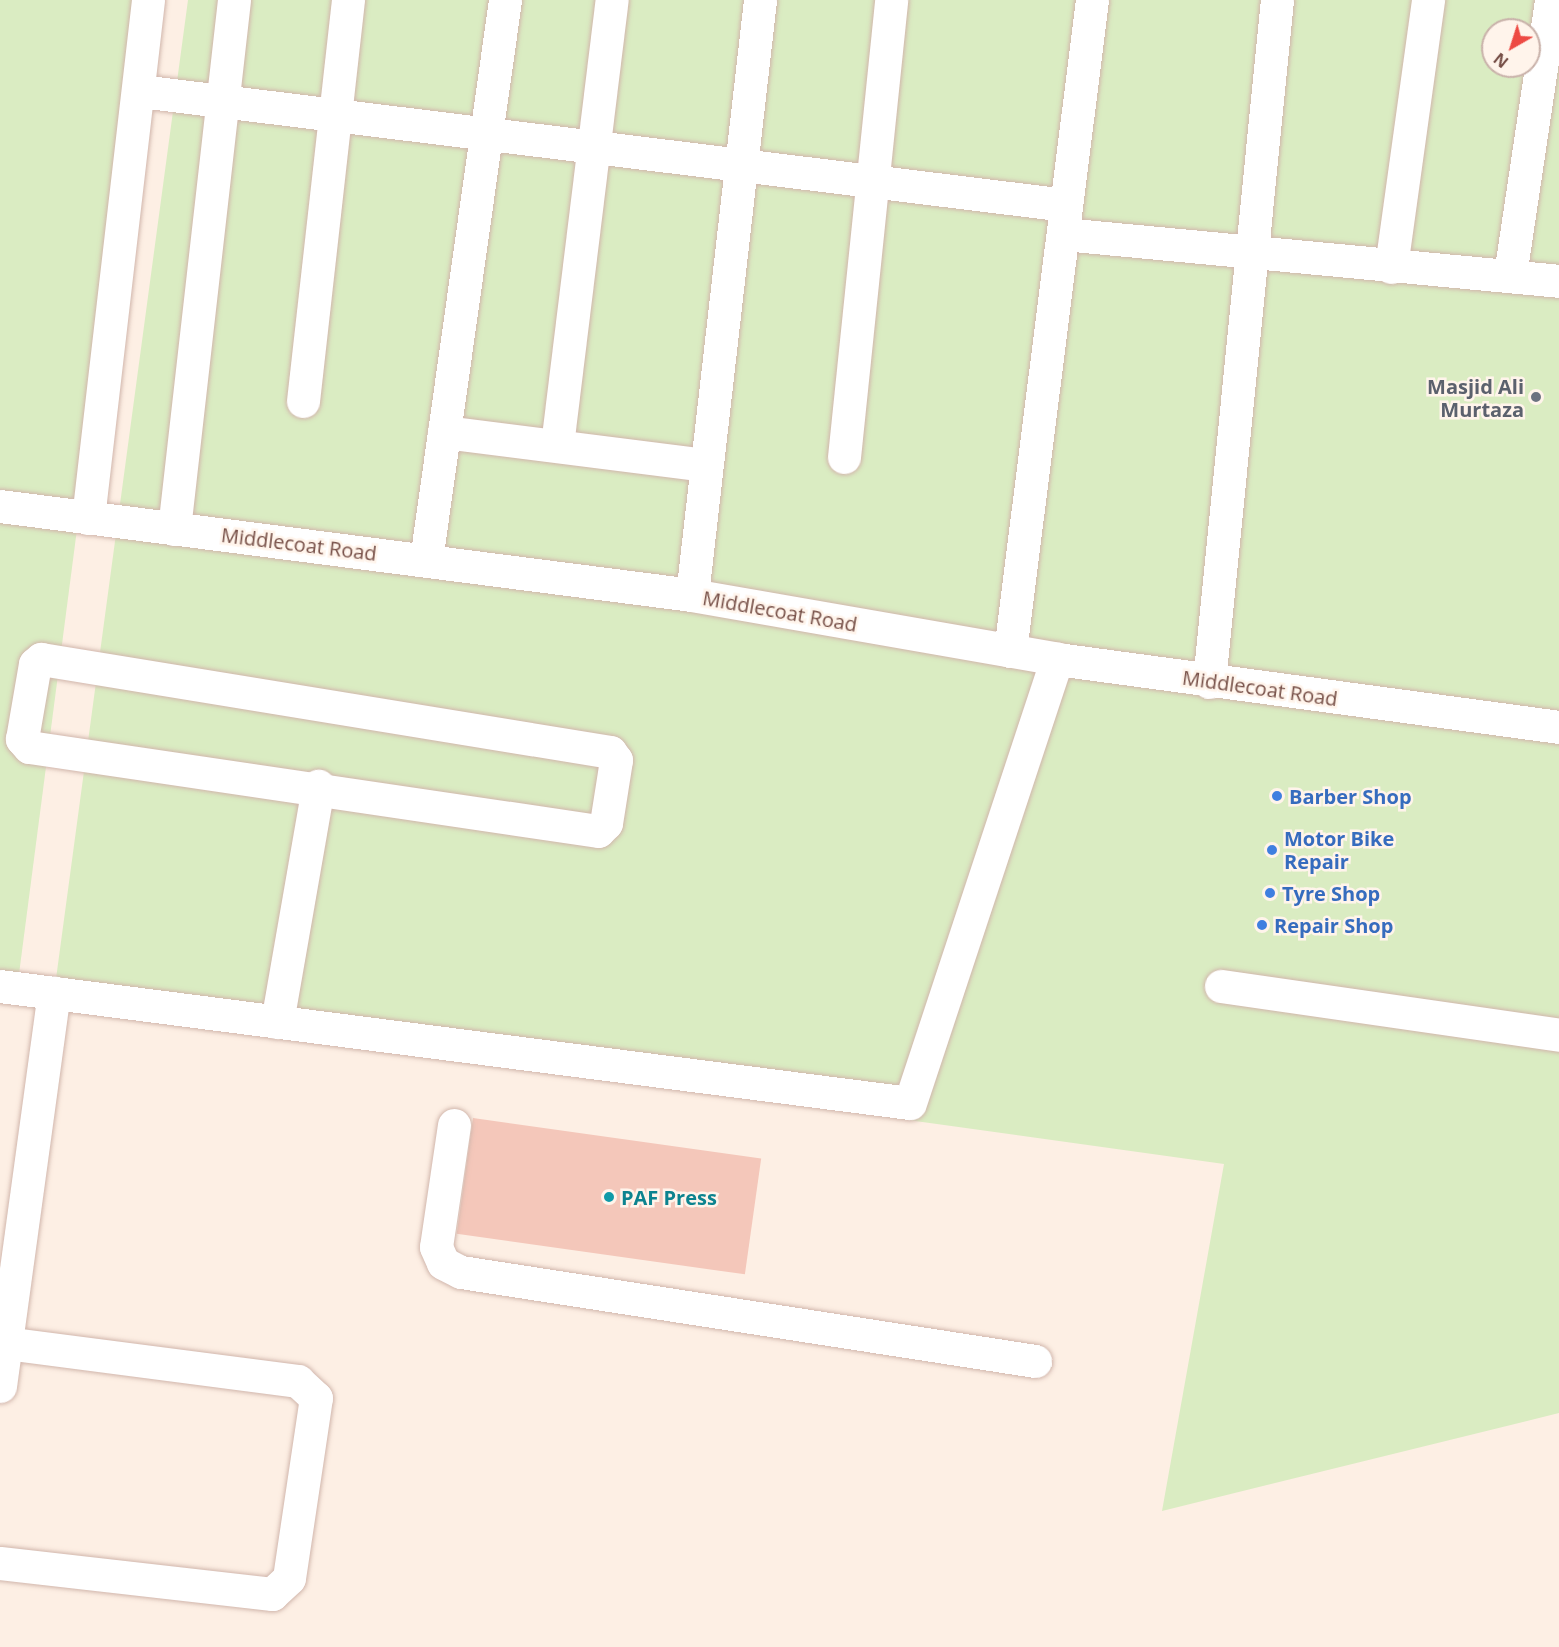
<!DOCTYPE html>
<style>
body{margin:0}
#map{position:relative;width:1559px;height:1647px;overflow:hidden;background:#fdefe4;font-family:"Open Sans",sans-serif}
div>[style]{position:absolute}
.green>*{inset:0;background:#daecc2}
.building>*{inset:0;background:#f4c7ba;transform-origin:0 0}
.roads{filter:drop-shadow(0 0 2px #d1b6ac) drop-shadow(0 0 2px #d1b6ac)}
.minor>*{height:33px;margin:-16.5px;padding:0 16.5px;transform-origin:16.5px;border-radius:16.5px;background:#fff}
.dots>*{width:16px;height:16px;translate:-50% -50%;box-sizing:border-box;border:3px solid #fff4eb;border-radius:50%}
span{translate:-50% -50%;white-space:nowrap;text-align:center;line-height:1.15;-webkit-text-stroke:5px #fff4eb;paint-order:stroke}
.worship-label{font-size:20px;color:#5b616d;font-weight:700}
.right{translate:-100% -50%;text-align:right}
.street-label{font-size:20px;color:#775048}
.shop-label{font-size:20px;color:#366cbe;font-weight:700}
.left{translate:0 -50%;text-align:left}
.culture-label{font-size:20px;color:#0d838f;font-weight:700}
.north{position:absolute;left:1481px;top:18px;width:60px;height:60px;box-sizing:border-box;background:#fff4eb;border:2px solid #c9b2aa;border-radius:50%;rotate:219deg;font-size:16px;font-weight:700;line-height:24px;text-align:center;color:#775048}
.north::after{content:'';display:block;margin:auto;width:21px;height:27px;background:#ed4a43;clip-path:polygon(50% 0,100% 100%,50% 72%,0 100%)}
</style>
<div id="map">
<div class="green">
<i style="clip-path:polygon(0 0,146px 0,19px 974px,0 972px)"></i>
<i style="clip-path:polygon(evenodd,188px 0,1559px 0,1559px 1413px,1162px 1511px,1224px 1164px,53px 1001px,188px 0,1493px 30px,1529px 30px,1529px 66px,1493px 66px,1493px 30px)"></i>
</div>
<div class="building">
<i style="left:473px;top:1118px;width:291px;height:117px;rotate:8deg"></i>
</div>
<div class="roads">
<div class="minor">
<i style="left:140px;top:91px;width:933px;rotate:7.02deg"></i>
<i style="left:1063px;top:234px;width:498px;rotate:5.4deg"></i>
<i style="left:1391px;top:267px;width:270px;rotate:-82.1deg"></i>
<i style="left:1510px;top:275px;width:278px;rotate:-81.5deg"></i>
<i style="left:303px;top:401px;width:404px;rotate:-83.6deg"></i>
<i style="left:444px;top:432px;width:264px;rotate:7.2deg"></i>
<i style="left:557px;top:445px;width:448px;rotate:-83deg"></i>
<i style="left:844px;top:457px;width:459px;rotate:-84.1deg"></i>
<i style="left:0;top:506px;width:698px;rotate:7.33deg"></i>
<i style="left:692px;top:595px;width:371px;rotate:9.9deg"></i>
<i style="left:1057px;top:659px;width:507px;rotate:7.71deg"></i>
<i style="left:88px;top:518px;width:521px;rotate:-83.39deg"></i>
<i style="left:174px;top:529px;width:532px;rotate:-83.53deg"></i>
<i style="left:426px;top:560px;width:566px;rotate:-81.97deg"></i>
<i style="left:692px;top:595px;width:599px;rotate:-83.48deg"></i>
<i style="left:1010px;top:651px;width:656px;rotate:-82.82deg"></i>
<i style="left:41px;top:659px;width:577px;rotate:9.28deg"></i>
<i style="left:610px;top:752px;width:10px;rotate:53deg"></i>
<i style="left:616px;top:760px;width:64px;rotate:99deg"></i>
<i style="left:606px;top:823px;width:11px;rotate:135deg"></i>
<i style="left:598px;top:831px;width:575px;rotate:-171.6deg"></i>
<i style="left:29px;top:747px;width:11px;rotate:-131deg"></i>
<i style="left:22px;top:739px;width:76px;rotate:-80.2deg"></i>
<i style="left:35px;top:664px;width:8px;rotate:-40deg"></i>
<i style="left:1209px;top:682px;width:685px;rotate:-84.31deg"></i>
<i style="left:0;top:986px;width:917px;rotate:7.33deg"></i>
<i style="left:910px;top:1103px;width:468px;rotate:-71.7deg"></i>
<i style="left:1221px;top:986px;width:342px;rotate:8.2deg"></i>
<i style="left:277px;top:1022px;width:240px;rotate:-80.1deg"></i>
<i style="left:454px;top:1125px;width:123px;rotate:98.4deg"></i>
<i style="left:436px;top:1247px;width:17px;rotate:66deg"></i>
<i style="left:443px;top:1263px;width:20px;rotate:27deg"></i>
<i style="left:461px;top:1272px;width:581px;rotate:8.81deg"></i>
<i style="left:0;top:1386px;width:397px;rotate:-82.2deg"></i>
<i style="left:0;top:1563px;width:274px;rotate:6.5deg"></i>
<i style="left:272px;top:1594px;width:23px;rotate:-43deg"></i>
<i style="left:289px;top:1578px;width:182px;rotate:-81.5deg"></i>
<i style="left:316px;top:1398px;width:25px;rotate:-137deg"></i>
<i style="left:298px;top:1381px;width:294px;rotate:-172.6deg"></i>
</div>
</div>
<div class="dots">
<i style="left:1536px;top:397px;background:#6b7280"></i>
<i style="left:1277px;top:796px;background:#3f7fe0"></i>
<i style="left:1272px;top:850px;background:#3f7fe0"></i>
<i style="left:1270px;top:893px;background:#3f7fe0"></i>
<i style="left:1262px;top:925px;background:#3f7fe0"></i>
<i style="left:609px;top:1197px;background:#0f9aa8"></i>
</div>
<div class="worship-label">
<span class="right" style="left:1524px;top:398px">Masjid Ali<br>Murtaza</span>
</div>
<div class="street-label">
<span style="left:299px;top:544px;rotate:7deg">Middlecoat Road</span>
<span style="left:780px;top:611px;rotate:10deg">Middlecoat Road</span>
<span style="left:1260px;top:688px;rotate:8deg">Middlecoat Road</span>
</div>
<div class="shop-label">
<span class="left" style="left:1289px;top:796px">Barber Shop</span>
<span class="left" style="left:1284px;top:850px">Motor Bike<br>Repair</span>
<span class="left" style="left:1282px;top:893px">Tyre Shop</span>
<span class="left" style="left:1274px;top:925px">Repair Shop</span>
</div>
<div class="culture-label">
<span class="left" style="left:621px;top:1197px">PAF Press</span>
</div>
<div class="north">N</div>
</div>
